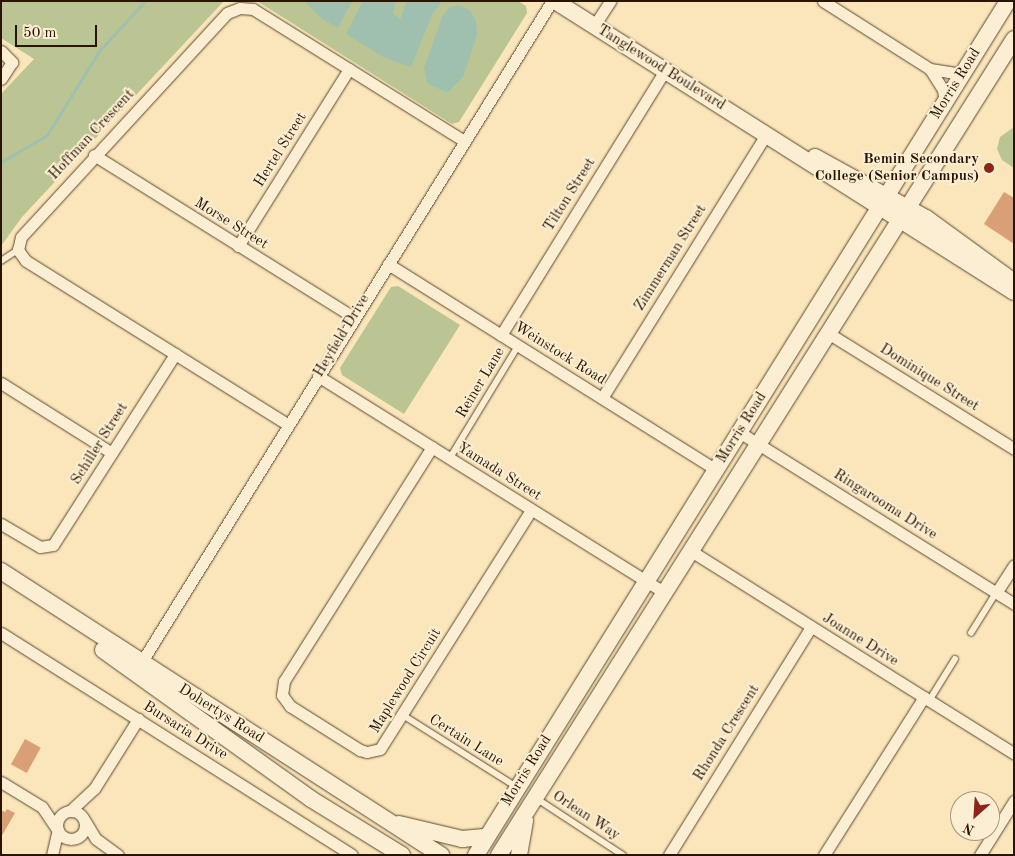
<!DOCTYPE html>
<style>
body{margin:0}
#map{position:relative;width:1015px;height:856px;overflow:hidden;background:#fbe5ba;font-family:"Old Standard TT",serif}
div>[style]{position:absolute}
.green>*{inset:0;background:#bac593}
.water>*{inset:0;background:#9fbfaf}
.stream>*{height:3px;margin:-1.5px;padding:0 1.5px;transform-origin:1.5px;border-radius:1.5px;background:#9fbfaf}
.building>*{inset:0;background:#d9a077;transform-origin:0 0}
.roads{filter:drop-shadow(0 0 1px #5d482e) drop-shadow(0 0 1px #5d482e)}
.lane>*{height:5.5px;margin:-2.75px;padding:0 2.75px;transform-origin:2.75px;border-radius:2.75px;background:#fceed2}
.street>*{height:11px;margin:-5.5px;padding:0 5.5px;transform-origin:5.5px;border-radius:5.5px;background:#fceed2}
.street>.ring{margin:-5.5px;padding:0;box-sizing:content-box;background:none;border:11px solid #fceed2;border-radius:50%}
.secondary>*{height:16px;margin:-8px;padding:0 8px;transform-origin:8px;border-radius:8px;background:#fceed2}
.dots>*{width:14px;height:14px;translate:-50% -50%;box-sizing:border-box;border:2px solid #fceed2;border-radius:50%}
span{translate:-50% -50%;white-space:nowrap;text-align:center;line-height:1.15;-webkit-text-stroke:4px #fceed2;paint-order:stroke}
.street-label{font-size:15px;color:#281400}
.poi-label{font-size:15px;color:#281400;font-weight:700}
.right{translate:-100% -50%;text-align:right}
.frame{position:absolute;inset:0;border:2px solid #281400;pointer-events:none}
.north{position:absolute;left:950px;top:791px;width:50px;height:50px;box-sizing:border-box;background:#fceed2;border:1px solid #a7977e;border-radius:50%;rotate:206deg;font-size:14px;font-weight:700;line-height:20px;text-align:center;color:#281400}
.north::after{content:'';display:block;margin:auto;width:18px;height:22px;background:#8f2418;clip-path:polygon(50% 0,100% 100%,50% 72%,0 100%)}
.scale{position:absolute;left:15px;top:25px;width:82px;height:22px;box-sizing:border-box;border:2px solid #281400;border-top:0;padding-left:6px;font-size:15px;line-height:18px;white-space:nowrap;color:#281400;-webkit-text-stroke:4px #fceed2;paint-order:stroke}
</style>
<div id="map">
<div class="green">
<i style="clip-path:polygon(1px 1px,224px 1px,22px 217px,1px 246px,1px 94px,34px 59px,1px 38px)"></i>
<i style="clip-path:polygon(257px 1px,518px 1px,526px 6px,527px 13px,459px 122px,452px 124px)"></i>
<i style="clip-path:polygon(1014px 127px,1014px 168px,1002px 160px,997px 149px,1000px 137px)"></i>
<i style="clip-path:polygon(398px 286px,460px 325px,404px 414px,342px 375px,340px 368px,391px 287px)"></i>
</div>
<div class="water">
<i style="clip-path:polygon(305px 1px,352px 1px,338px 28px,321px 18px)"></i>
<i style="clip-path:polygon(363px 1px,396px 1px,393px 14px,401px 19px,406px 1px,442px 1px,432px 15px,411px 67px,385px 58px,346px 34px)"></i>
<i style="clip-path:polygon(458px 5px,469px 10px,476px 20px,477px 35px,463px 77px,447px 93px,427px 83px,424px 68px,442px 17px,448px 9px)"></i>
</div>
<div class="stream">
<i style="left:1px;top:162px;width:53px;rotate:-30.4deg"></i>
<i style="left:47px;top:135px;width:99px;rotate:-58.2deg"></i>
<i style="left:99px;top:51px;width:68px;rotate:-47.4deg"></i>
</div>
<div class="building">
<i style="clip-path:polygon(1004px 192px,1014px 198px,1014px 244px,984px 224px)"></i>
<i style="left:25px;top:739px;width:18px;height:29px;rotate:29deg"></i>
<i style="clip-path:polygon(7px 809px,15px 813px,1px 837px,1px 810px,5px 812px)"></i>
</div>
<div class="roads">
<div class="lane">
<i style="left:1px;top:261px;width:20px;rotate:-33deg"></i>
<i style="left:450px;top:458px;width:131px;rotate:-58.7deg"></i>
<i style="left:971px;top:633px;width:47px;rotate:-58deg"></i>
<i style="left:929px;top:701px;width:49px;rotate:-58.2deg"></i>
<i style="left:403px;top:715px;width:135px;rotate:32.3deg"></i>
<i style="left:536px;top:798px;width:104px;rotate:33.2deg"></i>
</div>
<div class="street">
<i style="left:823px;top:1px;width:127px;rotate:32.4deg"></i>
<i style="left:930px;top:69px;width:32px;rotate:9deg"></i>
<i style="left:594px;top:26px;width:30px;rotate:-57deg"></i>
<i style="left:1px;top:51px;width:16px;rotate:45deg"></i>
<i style="left:12px;top:62px;width:20px;rotate:123deg"></i>
<i style="left:930px;top:69px;width:25px;rotate:58deg"></i>
<i style="left:943px;top:90px;width:11px;rotate:80deg"></i>
<i style="left:94px;top:155px;width:305px;rotate:32deg"></i>
<i style="left:238px;top:246px;width:209px;rotate:-57.9deg"></i>
<i style="left:388px;top:264px;width:387px;rotate:32.1deg"></i>
<i style="left:828px;top:333px;width:219px;rotate:31.9deg"></i>
<i style="left:501px;top:335px;width:311px;rotate:-58.2deg"></i>
<i style="left:318px;top:376px;width:409px;rotate:32deg"></i>
<i style="left:1px;top:383px;width:131px;rotate:32.2deg"></i>
<i style="left:602px;top:398px;width:310px;rotate:-58.1deg"></i>
<i style="left:287px;top:424px;width:308px;rotate:-148deg"></i>
<i style="left:26px;top:261px;width:14px;rotate:-126deg"></i>
<i style="left:18px;top:250px;width:13px;rotate:-77deg"></i>
<i style="left:21px;top:237px;width:304px;rotate:-47.4deg"></i>
<i style="left:227px;top:13px;width:14px;rotate:-21deg"></i>
<i style="left:240px;top:8px;width:13px;rotate:4deg"></i>
<i style="left:253px;top:9px;width:249px;rotate:32deg"></i>
<i style="left:739px;top:432px;width:324px;rotate:32deg"></i>
<i style="left:432px;top:447px;width:277px;rotate:122.3deg"></i>
<i style="left:284px;top:681px;width:14px;rotate:98deg"></i>
<i style="left:282px;top:695px;width:14px;rotate:54deg"></i>
<i style="left:290px;top:706px;width:83px;rotate:32.2deg"></i>
<i style="left:360px;top:750px;width:7px;rotate:16deg"></i>
<i style="left:367px;top:752px;width:13px;rotate:-13deg"></i>
<i style="left:380px;top:749px;width:283px;rotate:-57.7deg"></i>
<i style="left:1px;top:524px;width:45px;rotate:30.5deg"></i>
<i style="left:40px;top:547px;width:13px;rotate:-9deg"></i>
<i style="left:53px;top:545px;width:227px;rotate:-57.4deg"></i>
<i style="left:691px;top:551px;width:381px;rotate:32.1deg"></i>
<i style="left:996px;top:593px;width:33px;rotate:-57deg"></i>
<i style="left:1px;top:633px;width:415px;rotate:32.3deg"></i>
<i style="left:141px;top:663px;width:779px;rotate:-58.17deg"></i>
<i style="left:1px;top:782px;width:48px;rotate:31.4deg"></i>
<i style="left:42px;top:807px;width:27px;rotate:56deg"></i>
<i style="left:70px;top:811px;width:33px;rotate:-43deg"></i>
<i style="left:94px;top:789px;width:83px;rotate:-57.8deg"></i>
<i class="ring" style="left:57px;top:811px;width:17px;height:17px"></i>
<i style="left:85px;top:821px;width:21px;rotate:59deg"></i>
<i style="left:96px;top:839px;width:27px;rotate:36deg"></i>
<i style="left:52px;top:855px;width:26px;rotate:-77deg"></i>
<i style="left:669px;top:855px;width:269px;rotate:-58.1deg"></i>
<i style="left:824px;top:855px;width:187px;rotate:-57.7deg"></i>
<i style="left:980px;top:855px;width:64px;rotate:-57.8deg"></i>
</div>
<div class="secondary">
<i style="left:555px;top:1px;width:543px;rotate:32.37deg"></i>
<i style="left:815px;top:157px;width:127px;rotate:28.8deg"></i>
<i style="left:926px;top:218px;width:104px;rotate:36deg"></i>
<i style="left:1px;top:571px;width:524px;rotate:32.84deg"></i>
<i style="left:103px;top:650px;width:256px;rotate:35.6deg"></i>
<i style="left:311px;top:799px;width:107px;rotate:31.6deg"></i>
<i style="left:399px;top:824px;width:65px;rotate:13.4deg"></i>
<i style="left:462px;top:839px;width:25px;rotate:-5deg"></i>
<i style="left:476px;top:855px;width:1006px;rotate:-58.08deg"></i>
<i style="left:499px;top:855px;width:965px;rotate:-57.74deg"></i>
<i style="left:519px;top:855px;width:35px;rotate:-80deg"></i>
</div>
</div>
<div class="dots">
<i style="left:989px;top:168px;background:#8f2418"></i>
</div>
<div class="street-label">
<span style="left:661px;top:68px;rotate:32deg">Tanglewood Boulevard</span>
<span style="left:956px;top:84px;rotate:-58deg">Morris Road</span>
<span style="left:92px;top:135px;rotate:-47deg">Hoffman Crescent</span>
<span style="left:281px;top:150px;rotate:-58deg">Hertel Street</span>
<span style="left:570px;top:195px;rotate:-58deg">Tilton Street</span>
<span style="left:231px;top:224px;rotate:32deg">Morse Street</span>
<span style="left:671px;top:258px;rotate:-58deg">Zimmerman Street</span>
<span style="left:342px;top:336px;rotate:-59deg">Heyfield Drive</span>
<span style="left:560px;top:354px;rotate:32deg">Weinstock Road</span>
<span style="left:929px;top:378px;rotate:32deg">Dominique Street</span>
<span style="left:481px;top:383px;rotate:-59deg">Reiner Lane</span>
<span style="left:742px;top:428px;rotate:-58deg">Morris Road</span>
<span style="left:100px;top:444px;rotate:-58deg">Schiller Street</span>
<span style="left:499px;top:472px;rotate:32deg">Yamada Street</span>
<span style="left:885px;top:505px;rotate:32deg">Ringarooma Drive</span>
<span style="left:860px;top:640px;rotate:32deg">Joanne Drive</span>
<span style="left:406px;top:681px;rotate:-58deg">Maplewood Circuit</span>
<span style="left:221px;top:714px;rotate:32deg">Dohertys Road</span>
<span style="left:185px;top:731px;rotate:32deg">Bursaria Drive</span>
<span style="left:727px;top:733px;rotate:-58deg">Rhonda Crescent</span>
<span style="left:466px;top:741px;rotate:32deg">Certain Lane</span>
<span style="left:527px;top:771px;rotate:-58deg">Morris Road</span>
<span style="left:586px;top:816px;rotate:33deg">Orlean Way</span>
</div>
<div class="poi-label">
<span class="right" style="left:979px;top:168px">Bemin Secondary<br>College (Senior Campus)</span>
</div>
<div class="frame"></div>
<div class="north">N</div>
<div class="scale">50 m</div>
</div>
